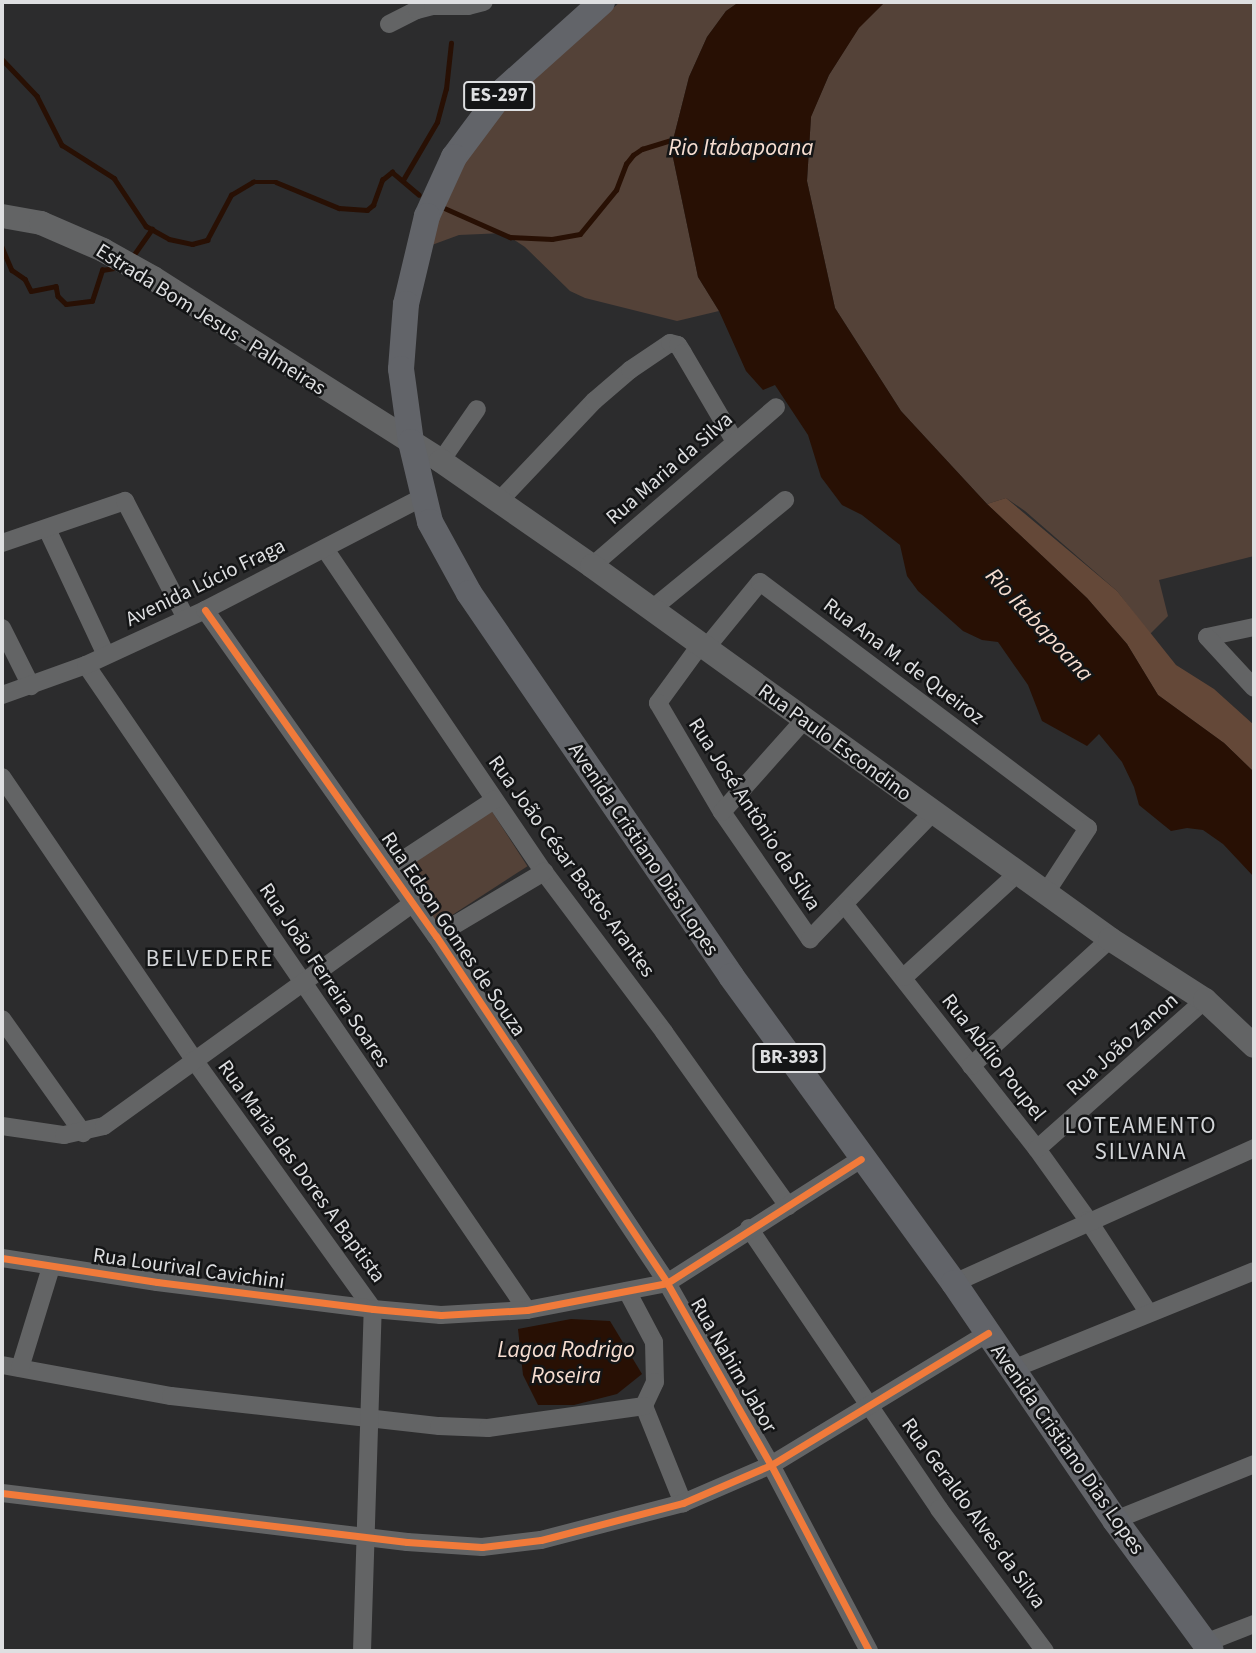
<!DOCTYPE html>
<meta charset="utf-8">
<style>
body{margin:0}
#map{position:relative;width:1256px;height:1653px;overflow:hidden;background:#2c2c2d;font-family:"Source Sans 3",sans-serif}
div>[style]{position:absolute}
.green>*{inset:0;background:#544238;transform-origin:0 0}
.forest>*{inset:0;background:#644838}
.water>*{inset:0;background:#281004}
.stream>*{height:4.5px;margin:-2.25px;padding:0 2.25px;transform-origin:2.25px;border-radius:2.25px;background:#281004}
.minor>*{height:18px;margin:-9px;padding:0 9px;transform-origin:9px;border-radius:9px;background:#636465}
.secondary>*{height:24px;margin:-12px;padding:0 12px;transform-origin:12px;border-radius:12px;background:#636465}
.primary>*{height:26px;margin:-13px;padding:0 13px;transform-origin:13px;border-radius:13px;background:#626469}
.cycleway>*{height:7px;margin:-3.5px;padding:0 3.5px;transform-origin:3.5px;border-radius:3.5px;background:#f17a3a}
span{translate:-50% -50%;white-space:nowrap;text-align:center;line-height:1.15;-webkit-text-stroke:5px #141516;paint-order:stroke}
.shield-label span{padding:2px 5px;background:#141516;border:2px solid;border-radius:5px;-webkit-text-stroke-width:0}
.shield-label{font-size:19px;color:#dedfe1;font-weight:700}
.street-label{font-size:21px;color:#dedfe1}
.water-label{font-size:23px;color:#f7ded1;font-style:italic}
.neighbourhood-label{font-size:23px;color:#d3d5d8;letter-spacing:2px}
.frame{position:absolute;inset:0;border:4px solid #dedfe1;pointer-events:none}
</style>
<div id="map">
<div class="green">
<i style="clip-path:polygon(620px 2px,739px 2px,726px 11px,707px 37px,689px 77px,671px 148px,698px 277px,719px 311px,677px 321px,585px 298px,570px 291px,525px 247px,504px 233px,459px 235px,421px 249px,428px 226px,492px 114px)"></i>
<i style="clip-path:polygon(885px 2px,1254px 2px,1254px 556px,1159px 580px,1168px 616px,1150px 634px,1117px 591px,1025px 511px,1006px 498px,987px 504px,901px 411px,835px 308px,807px 181px,811px 116px,829px 75px,859px 27px)"></i>
<i style="left:491px;top:810px;width:67px;height:109px;rotate:57deg"></i>
</div>
<div class="forest">
<i style="clip-path:polygon(1006px 498px,1117px 591px,1176px 665px,1214px 689px,1254px 725px,1254px 772px,1224px 743px,1158px 695px,1127px 644px,1087px 598px,987px 504px)"></i>
</div>
<div class="water">
<i style="clip-path:polygon(739px 2px,885px 2px,859px 28px,829px 75px,811px 117px,807px 181px,835px 308px,901px 411px,987px 504px,1087px 598px,1127px 644px,1158px 695px,1224px 743px,1254px 772px,1254px 877px,1223px 844px,1203px 830px,1187px 828px,1171px 831px,1139px 805px,1134px 787px,1122px 762px,1099px 734px,1087px 746px,1042px 721px,1028px 685px,998px 642px,982px 640px,963px 631px,918px 591px,907px 576px,900px 545px,862px 515px,842px 505px,821px 477px,808px 435px,775px 385px,763px 390px,746px 371px,719px 311px,698px 277px,671px 148px,689px 77px,707px 37px,726px 11px)"></i>
<i style="clip-path:polygon(571px 1319px,610px 1321px,642px 1374px,617px 1394px,574px 1405px,538px 1405px,523px 1375px,518px 1329px)"></i>
</div>
<div class="stream">
<i style="left:2px;top:59px;width:51px;rotate:46.6deg"></i>
<i style="left:37px;top:96px;width:55px;rotate:63deg"></i>
<i style="left:62px;top:145px;width:62px;rotate:32.4deg"></i>
<i style="left:114px;top:178px;width:58px;rotate:56.3deg"></i>
<i style="left:146px;top:226px;width:26px;rotate:29deg"></i>
<i style="left:169px;top:239px;width:24px;rotate:12deg"></i>
<i style="left:192px;top:244px;width:16px;rotate:-15deg"></i>
<i style="left:207px;top:240px;width:51px;rotate:-61.9deg"></i>
<i style="left:231px;top:195px;width:26px;rotate:-31deg"></i>
<i style="left:253px;top:182px;width:23px"></i>
<i style="left:276px;top:182px;width:68px;rotate:22.4deg"></i>
<i style="left:339px;top:208px;width:28px;rotate:4deg"></i>
<i style="left:367px;top:210px;width:8px;rotate:-40deg"></i>
<i style="left:373px;top:205px;width:27px;rotate:-70deg"></i>
<i style="left:382px;top:180px;width:13px;rotate:-39deg"></i>
<i style="left:392px;top:172px;width:35px;rotate:40deg"></i>
<i style="left:403px;top:180px;width:67px;rotate:-59.6deg"></i>
<i style="left:437px;top:122px;width:34px;rotate:-75deg"></i>
<i style="left:446px;top:89px;width:46px;rotate:-83.8deg"></i>
<i style="left:440px;top:206px;width:77px;rotate:23.9deg"></i>
<i style="left:510px;top:237px;width:42px;rotate:2.7deg"></i>
<i style="left:552px;top:239px;width:28px;rotate:-10deg"></i>
<i style="left:580px;top:234px;width:57px;rotate:-50.7deg"></i>
<i style="left:616px;top:190px;width:28px;rotate:-69deg"></i>
<i style="left:626px;top:164px;width:11px;rotate:-52deg"></i>
<i style="left:633px;top:155px;width:11px;rotate:-34deg"></i>
<i style="left:642px;top:149px;width:38px;rotate:-17deg"></i>
<i style="left:2px;top:247px;width:25px;rotate:67deg"></i>
<i style="left:12px;top:270px;width:16px;rotate:35deg"></i>
<i style="left:25px;top:279px;width:13px;rotate:63deg"></i>
<i style="left:31px;top:291px;width:25px;rotate:-11deg"></i>
<i style="left:56px;top:286px;width:10px;rotate:79deg"></i>
<i style="left:58px;top:296px;width:11px;rotate:45deg"></i>
<i style="left:66px;top:304px;width:26px;rotate:-7deg"></i>
<i style="left:92px;top:301px;width:33px;rotate:-72deg"></i>
<i style="left:102px;top:270px;width:12px;rotate:-9deg"></i>
<i style="left:133px;top:256px;width:33px;rotate:-55deg"></i>
</div>
<div class="minor">
<i style="left:389px;top:24px;width:31px;rotate:-27deg"></i>
<i style="left:417px;top:10px;width:16px;rotate:-14deg"></i>
<i style="left:433px;top:6px;width:35px"></i>
<i style="left:468px;top:6px;width:16px;rotate:-14deg"></i>
<i style="left:441px;top:461px;width:63px;rotate:-55.3deg"></i>
<i style="left:500px;top:500px;width:137px;rotate:-46.5deg"></i>
<i style="left:594px;top:401px;width:48px;rotate:-40.7deg"></i>
<i style="left:630px;top:370px;width:48px;rotate:-34deg"></i>
<i style="left:670px;top:343px;width:8px;rotate:14deg"></i>
<i style="left:678px;top:345px;width:9px;rotate:58deg"></i>
<i style="left:683px;top:353px;width:101px;rotate:59.6deg"></i>
<i style="left:47px;top:529px;width:139px;rotate:64.9deg"></i>
<i style="left:2px;top:543px;width:130px;rotate:-18.9deg"></i>
<i style="left:125px;top:501px;width:132px;rotate:62.5deg"></i>
<i style="left:325px;top:549px;width:390px;rotate:55.9deg"></i>
<i style="left:544px;top:872px;width:200px;rotate:53.1deg"></i>
<i style="left:664px;top:1032px;width:214px;rotate:54.5deg"></i>
<i style="left:592px;top:566px;width:243px;rotate:-40.8deg"></i>
<i style="left:652px;top:609px;width:172px;rotate:-39.3deg"></i>
<i style="left:205px;top:610px;width:400px;rotate:54.7deg"></i>
<i style="left:436px;top:936px;width:417px;rotate:56.3deg"></i>
<i style="left:667px;top:1283px;width:210px;rotate:60.3deg"></i>
<i style="left:771px;top:1465px;width:210px;rotate:62.2deg"></i>
<i style="left:1254px;top:627px;width:48px;rotate:168deg"></i>
<i style="left:1207px;top:637px;width:69px;rotate:47.3deg"></i>
<i style="left:2px;top:628px;width:65px;rotate:63.4deg"></i>
<i style="left:701px;top:644px;width:73px;rotate:126.1deg"></i>
<i style="left:658px;top:703px;width:126px;rotate:59.6deg"></i>
<i style="left:722px;top:812px;width:155px;rotate:55.3deg"></i>
<i style="left:810px;top:939px;width:177px;rotate:-45.9deg"></i>
<i style="left:706px;top:648px;width:85px;rotate:-50.7deg"></i>
<i style="left:760px;top:582px;width:410px;rotate:36.9deg"></i>
<i style="left:1088px;top:828px;width:75px;rotate:123.1deg"></i>
<i style="left:86px;top:665px;width:781px;rotate:55.64deg"></i>
<i style="left:2px;top:695px;width:89px;rotate:-19.7deg"></i>
<i style="left:86px;top:665px;width:131px;rotate:-24.8deg"></i>
<i style="left:205px;top:610px;width:246px;rotate:-27.4deg"></i>
<i style="left:2px;top:777px;width:342px;rotate:55.8deg"></i>
<i style="left:194px;top:1060px;width:307px;rotate:54.3deg"></i>
<i style="left:722px;top:812px;width:123px;rotate:-48.3deg"></i>
<i style="left:389px;top:869px;width:126px;rotate:-33.3deg"></i>
<i style="left:845px;top:905px;width:310px;rotate:51.8deg"></i>
<i style="left:1037px;top:1149px;width:87px;rotate:54.3deg"></i>
<i style="left:1088px;top:1220px;width:110px;rotate:56.9deg"></i>
<i style="left:436px;top:936px;width:126px;rotate:-30.7deg"></i>
<i style="left:904px;top:977px;width:156px;rotate:-42.4deg"></i>
<i style="left:2px;top:1019px;width:140px;rotate:54.6deg"></i>
<i style="left:971px;top:1066px;width:188px;rotate:-42.4deg"></i>
<i style="left:2px;top:1126px;width:63px;rotate:8.3deg"></i>
<i style="left:64px;top:1135px;width:41px;rotate:-12.7deg"></i>
<i style="left:104px;top:1126px;width:381px;rotate:-35.8deg"></i>
<i style="left:1037px;top:1149px;width:225px;rotate:-41.6deg"></i>
<i style="left:749px;top:1228px;width:339px;rotate:55.9deg"></i>
<i style="left:939px;top:1509px;width:177px;rotate:53.3deg"></i>
<i style="left:2px;top:1258px;width:157px;rotate:8.8deg"></i>
<i style="left:157px;top:1282px;width:218px;rotate:7.1deg"></i>
<i style="left:373px;top:1309px;width:68px;rotate:5deg"></i>
<i style="left:441px;top:1315px;width:86px;rotate:-3.3deg"></i>
<i style="left:527px;top:1310px;width:143px;rotate:-10.9deg"></i>
<i style="left:667px;top:1283px;width:230px;rotate:-32.6deg"></i>
<i style="left:954px;top:1283px;width:329px;rotate:-24.2deg"></i>
<i style="left:627px;top:1291px;width:58px;rotate:62.1deg"></i>
<i style="left:654px;top:1342px;width:40px;rotate:88.6deg"></i>
<i style="left:655px;top:1382px;width:26px;rotate:115deg"></i>
<i style="left:644px;top:1406px;width:105px;rotate:68.1deg"></i>
<i style="left:2px;top:1365px;width:172px;rotate:10.4deg"></i>
<i style="left:171px;top:1396px;width:270px;rotate:6.4deg"></i>
<i style="left:439px;top:1426px;width:49px;rotate:2.3deg"></i>
<i style="left:488px;top:1428px;width:158px;rotate:-8deg"></i>
<i style="left:20px;top:1368px;width:106px;rotate:-72.9deg"></i>
<i style="left:1013px;top:1369px;width:260px;rotate:-22.1deg"></i>
<i style="left:2px;top:1493px;width:408px;rotate:6.9deg"></i>
<i style="left:407px;top:1542px;width:75px;rotate:3.8deg"></i>
<i style="left:482px;top:1547px;width:59px;rotate:-6.8deg"></i>
<i style="left:541px;top:1540px;width:147px;rotate:-14.6deg"></i>
<i style="left:683px;top:1503px;width:96px;rotate:-23.4deg"></i>
<i style="left:771px;top:1465px;width:254px;rotate:-31.3deg"></i>
<i style="left:1115px;top:1520px;width:150px;rotate:-21.9deg"></i>
<i style="left:1205px;top:1643px;width:53px;rotate:-21.2deg"></i>
<i style="left:362px;top:1651px;width:342px;rotate:-88.2deg"></i>
</div>
<div class="secondary">
<i style="left:2px;top:216px;width:40px;rotate:10deg"></i>
<i style="left:41px;top:223px;width:68px;rotate:23.5deg"></i>
<i style="left:103px;top:250px;width:57px;rotate:29.2deg"></i>
<i style="left:153px;top:278px;width:341px;rotate:32.4deg"></i>
<i style="left:441px;top:461px;width:184px;rotate:34.8deg"></i>
<i style="left:592px;top:566px;width:638px;rotate:35.76deg"></i>
<i style="left:1110px;top:939px;width:113px;rotate:32.7deg"></i>
<i style="left:1205px;top:1000px;width:67px;rotate:43.2deg"></i>
</div>
<div class="primary">
<i style="left:602px;top:2px;width:132px;rotate:138.1deg"></i>
<i style="left:504px;top:90px;width:84px;rotate:126.7deg"></i>
<i style="left:454px;top:157px;width:65px;rotate:114.6deg"></i>
<i style="left:427px;top:216px;width:90px;rotate:103.4deg"></i>
<i style="left:406px;top:304px;width:65px;rotate:94.4deg"></i>
<i style="left:401px;top:369px;width:74px;rotate:82.2deg"></i>
<i style="left:411px;top:442px;width:82px;rotate:76.6deg"></i>
<i style="left:430px;top:522px;width:81px;rotate:61.2deg"></i>
<i style="left:469px;top:593px;width:464px;rotate:55.6deg"></i>
<i style="left:731px;top:976px;width:379px;rotate:54deg"></i>
<i style="left:954px;top:1283px;width:287px;rotate:55.8deg"></i>
<i style="left:1115px;top:1520px;width:162px;rotate:53.8deg"></i>
</div>
<div class="cycleway">
<i style="left:205px;top:610px;width:400px;rotate:54.7deg"></i>
<i style="left:436px;top:936px;width:417px;rotate:56.3deg"></i>
<i style="left:667px;top:1283px;width:210px;rotate:60.3deg"></i>
<i style="left:771px;top:1465px;width:210px;rotate:62.2deg"></i>
<i style="left:2px;top:1258px;width:157px;rotate:8.8deg"></i>
<i style="left:157px;top:1282px;width:218px;rotate:7.1deg"></i>
<i style="left:373px;top:1309px;width:68px;rotate:5deg"></i>
<i style="left:441px;top:1315px;width:86px;rotate:-3.3deg"></i>
<i style="left:527px;top:1310px;width:143px;rotate:-10.9deg"></i>
<i style="left:667px;top:1283px;width:230px;rotate:-32.6deg"></i>
<i style="left:2px;top:1493px;width:408px;rotate:6.9deg"></i>
<i style="left:407px;top:1542px;width:75px;rotate:3.8deg"></i>
<i style="left:482px;top:1547px;width:59px;rotate:-6.8deg"></i>
<i style="left:541px;top:1540px;width:147px;rotate:-14.6deg"></i>
<i style="left:683px;top:1503px;width:96px;rotate:-23.4deg"></i>
<i style="left:771px;top:1465px;width:254px;rotate:-31.3deg"></i>
</div>
<div class="shield-label">
<span style="left:499px;top:96px">ES-297</span>
<span style="left:789px;top:1058px">BR-393</span>
</div>
<div class="street-label">
<span style="left:211px;top:319px;rotate:32deg">Estrada Bom Jesus - Palmeiras</span>
<span style="left:669px;top:468px;rotate:-41deg">Rua Maria da Silva</span>
<span style="left:205px;top:582px;rotate:-26deg">Avenida Lúcio Fraga</span>
<span style="left:904px;top:661px;rotate:37deg">Rua Ana M. de Queiroz</span>
<span style="left:835px;top:742px;rotate:36deg">Rua Paulo Escondino</span>
<span style="left:755px;top:814px;rotate:57deg">Rua José Antônio da Silva</span>
<span style="left:644px;top:849px;rotate:56deg">Avenida Cristiano Dias Lopes</span>
<span style="left:572px;top:866px;rotate:54deg">Rua João César Bastos Arantes</span>
<span style="left:454px;top:934px;rotate:56deg">Rua Edson Gomes de Souza</span>
<span style="left:325px;top:975px;rotate:56deg">Rua João Ferreira Soares</span>
<span style="left:1122px;top:1044px;rotate:-42deg">Rua João Zanon</span>
<span style="left:994px;top:1057px;rotate:52deg">Rua Abílio Poupel</span>
<span style="left:302px;top:1171px;rotate:54deg">Rua Maria das Dores A Baptista</span>
<span style="left:189px;top:1268px;rotate:8deg">Rua Lourival Cavichini</span>
<span style="left:734px;top:1365px;rotate:60deg">Rua Nahim Jabor</span>
<span style="left:1068px;top:1449px;rotate:55deg">Avenida Cristiano Dias Lopes</span>
<span style="left:974px;top:1513px;rotate:54deg">Rua Geraldo Alves da Silva</span>
</div>
<div class="water-label">
<span style="left:741px;top:148px">Rio Itabapoana</span>
<span style="left:1039px;top:625px;rotate:47deg">Rio Itabapoana</span>
<span style="left:566px;top:1363px">Lagoa Rodrigo<br>Roseira</span>
</div>
<div class="neighbourhood-label">
<span style="left:210px;top:959px">BELVEDERE</span>
<span style="left:1141px;top:1139px">LOTEAMENTO<br>SILVANA</span>
</div>
<div class="frame"></div>
</div>
